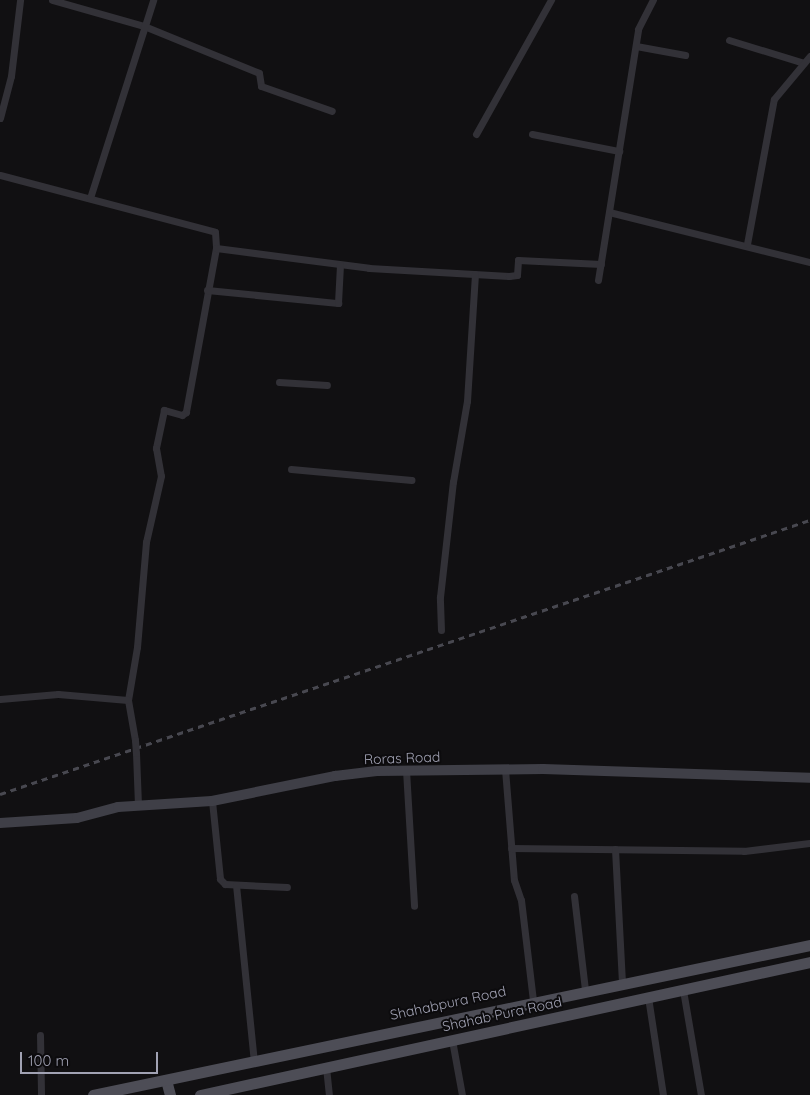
<!DOCTYPE html>
<style>
body{margin:0}
#map{position:relative;width:810px;height:1095px;overflow:hidden;background:#111012;font-family:Quicksand,sans-serif}
div>[style]{position:absolute}
.street>*{height:7px;margin:-3.5px;padding:0 3.5px;transform-origin:3.5px;border-radius:3.5px;background:#323137}
.secondary>*{height:10px;margin:-5px;padding:0 5px;transform-origin:5px;border-radius:5px;background:#3f3f47}
.primary>*{height:11px;margin:-5.5px;padding:0 5.5px;transform-origin:5.5px;border-radius:5.5px;background:#4d4d56}
.rail>*{height:2.5px;margin-top:-1.25px;transform-origin:0;background:repeating-linear-gradient(90deg,#484850 0 6px,transparent 0 11px)}
.street-bridge>*{height:7px;margin:-3.5px;padding:0 3.5px;transform-origin:3.5px;border-radius:3.5px;background:#323137}
span{translate:-50% -50%;white-space:nowrap;text-align:center;line-height:1.15;-webkit-text-stroke:4px #0c0b0d;paint-order:stroke}
.street-label{font-size:14px;color:#a1a2b3}
.scale{position:absolute;left:20px;top:1052px;width:138px;height:22px;box-sizing:border-box;border:2px solid #a1a2b3;border-top:0;padding-left:6px;font-size:15px;line-height:18px;white-space:nowrap;color:#a1a2b3;-webkit-text-stroke:4px #0c0b0d;paint-order:stroke}
</style>
<div id="map">
<div class="street">
<i style="left:52px;top:0;width:96px;rotate:15.8deg"></i>
<i style="left:144px;top:26px;width:124px;rotate:22.2deg"></i>
<i style="left:259px;top:73px;width:13px;rotate:81deg"></i>
<i style="left:261px;top:86px;width:75px;rotate:19.4deg"></i>
<i style="left:729px;top:40px;width:78px;rotate:17deg"></i>
<i style="left:636px;top:46px;width:50px;rotate:10.4deg"></i>
<i style="left:0;top:118px;width:43px;rotate:-75.3deg"></i>
<i style="left:11px;top:76px;width:77px;rotate:-83.2deg"></i>
<i style="left:476px;top:134px;width:154px;rotate:-60.8deg"></i>
<i style="left:532px;top:134px;width:89px;rotate:11.1deg"></i>
<i style="left:0;top:175px;width:222px;rotate:14.8deg"></i>
<i style="left:215px;top:232px;width:16px;rotate:86deg"></i>
<i style="left:216px;top:248px;width:167px;rotate:100.4deg"></i>
<i style="left:186px;top:412px;width:5px;rotate:143deg"></i>
<i style="left:182px;top:415px;width:19px;rotate:-164deg"></i>
<i style="left:164px;top:410px;width:39px;rotate:102deg"></i>
<i style="left:156px;top:448px;width:28px;rotate:80deg"></i>
<i style="left:161px;top:476px;width:68px;rotate:102.8deg"></i>
<i style="left:146px;top:542px;width:105px;rotate:94.9deg"></i>
<i style="left:137px;top:647px;width:54px;rotate:99.6deg"></i>
<i style="left:128px;top:700px;width:41px;rotate:80.1deg"></i>
<i style="left:90px;top:198px;width:208px;rotate:-72.3deg"></i>
<i style="left:609px;top:212px;width:207px;rotate:14deg"></i>
<i style="left:747px;top:244px;width:147px;rotate:-79.5deg"></i>
<i style="left:774px;top:99px;width:56px;rotate:-50.1deg"></i>
<i style="left:216px;top:248px;width:154px;rotate:7.4deg"></i>
<i style="left:369px;top:268px;width:140px;rotate:3.3deg"></i>
<i style="left:509px;top:276px;width:8px;rotate:-7deg"></i>
<i style="left:517px;top:275px;width:15px;rotate:-86deg"></i>
<i style="left:518px;top:260px;width:83px;rotate:2.8deg"></i>
<i style="left:598px;top:280px;width:254px;rotate:-80.9deg"></i>
<i style="left:638px;top:29px;width:33px;rotate:-63deg"></i>
<i style="left:207px;top:290px;width:132px;rotate:5.7deg"></i>
<i style="left:338px;top:303px;width:38px;rotate:-87deg"></i>
<i style="left:279px;top:382px;width:48px;rotate:3.6deg"></i>
<i style="left:291px;top:469px;width:121px;rotate:5.2deg"></i>
<i style="left:441px;top:630px;width:33px;rotate:-92deg"></i>
<i style="left:440px;top:597px;width:116px;rotate:-83.6deg"></i>
<i style="left:453px;top:482px;width:82px;rotate:-80.2deg"></i>
<i style="left:467px;top:401px;width:127px;rotate:-86.4deg"></i>
<i style="left:0;top:699px;width:58px;rotate:-4.9deg"></i>
<i style="left:58px;top:694px;width:70px;rotate:4.9deg"></i>
<i style="left:136px;top:753px;width:53px;rotate:87.8deg"></i>
<i style="left:505px;top:769px;width:111px;rotate:85.4deg"></i>
<i style="left:514px;top:880px;width:21px;rotate:71deg"></i>
<i style="left:521px;top:900px;width:102px;rotate:83.2deg"></i>
<i style="left:406px;top:770px;width:136px;rotate:86.6deg"></i>
<i style="left:212px;top:801px;width:78px;rotate:84.1deg"></i>
<i style="left:220px;top:879px;width:7px;rotate:45deg"></i>
<i style="left:225px;top:884px;width:62px;rotate:2.8deg"></i>
<i style="left:511px;top:848px;width:233px;rotate:0.7deg"></i>
<i style="left:744px;top:851px;width:66px;rotate:-6.9deg"></i>
<i style="left:615px;top:849px;width:134px;rotate:87deg"></i>
<i style="left:236px;top:885px;width:177px;rotate:84.2deg"></i>
<i style="left:574px;top:896px;width:95px;rotate:83.3deg"></i>
<i style="left:683px;top:990px;width:107px;rotate:80.3deg"></i>
<i style="left:648px;top:997px;width:99px;rotate:81.3deg"></i>
<i style="left:40px;top:1035px;width:60px;rotate:89deg"></i>
<i style="left:452px;top:1040px;width:56px;rotate:79.7deg"></i>
<i style="left:326px;top:1067px;width:28px;rotate:84deg"></i>
</div>
<div class="secondary">
<i style="left:0;top:823px;width:77px;rotate:-3.7deg"></i>
<i style="left:77px;top:818px;width:42px;rotate:-15deg"></i>
<i style="left:118px;top:807px;width:94px;rotate:-3.7deg"></i>
<i style="left:212px;top:801px;width:126px;rotate:-11.5deg"></i>
<i style="left:335px;top:776px;width:42px;rotate:-6.8deg"></i>
<i style="left:377px;top:771px;width:166px;rotate:-0.7deg"></i>
<i style="left:543px;top:769px;width:267px;rotate:1.9deg"></i>
</div>
<div class="primary">
<i style="left:166px;top:1080px;width:16px;rotate:75deg"></i>
<i style="left:93px;top:1095px;width:733px;rotate:-11.82deg"></i>
<i style="left:200px;top:1095px;width:624px;rotate:-12.3deg"></i>
</div>
<div class="rail">
<i style="left:0;top:794px;width:855px;rotate:-18.69deg"></i>
</div>
<div class="street-bridge">
<i style="left:135px;top:740px;width:13px;rotate:86deg"></i>
</div>
<div class="street-label">
<span style="left:402px;top:758px;rotate:-2deg">Roras Road</span>
<span style="left:448px;top:1003px;rotate:-12deg">Shahabpura Road</span>
<span style="left:502px;top:1014px;rotate:-12deg">Shahab Pura Road</span>
</div>
<div class="scale">100 m</div>
</div>
